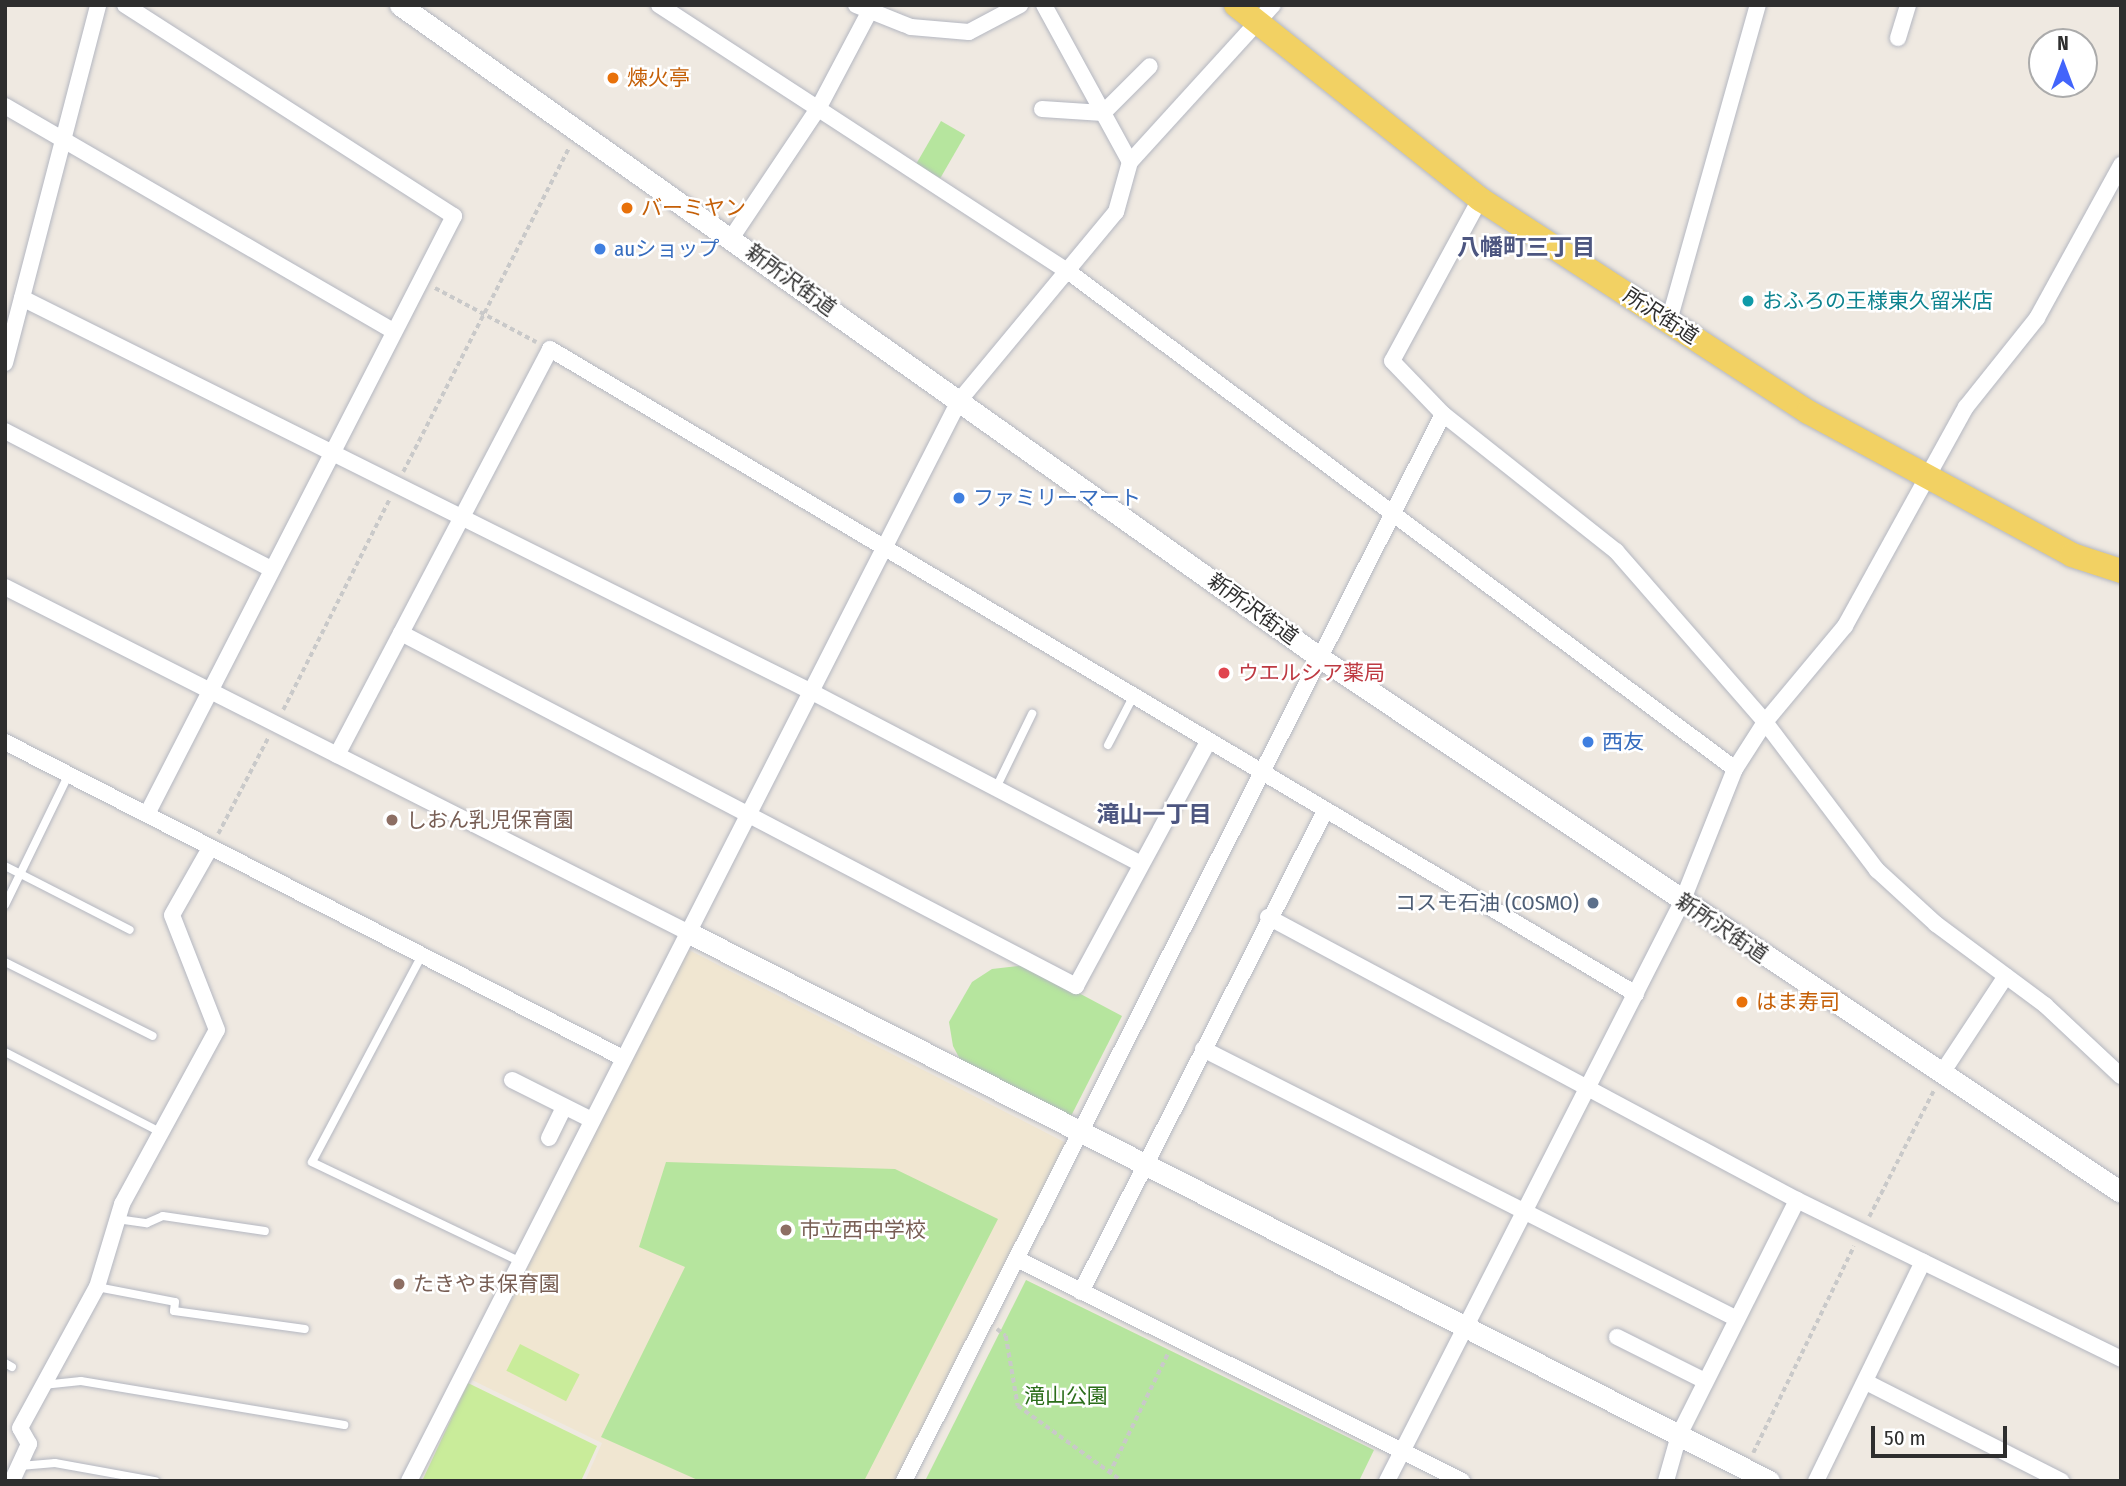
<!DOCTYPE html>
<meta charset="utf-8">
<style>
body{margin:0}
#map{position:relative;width:2126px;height:1486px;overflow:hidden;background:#efe9e1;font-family:"Fira Sans Condensed","Noto Sans JP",sans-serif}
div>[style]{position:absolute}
.education>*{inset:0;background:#f0e6d1}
.green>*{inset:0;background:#b6e59e;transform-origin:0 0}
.pitch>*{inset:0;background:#c9ec9a;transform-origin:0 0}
.path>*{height:3.5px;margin-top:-1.75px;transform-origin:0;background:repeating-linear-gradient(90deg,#c9c9c9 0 5px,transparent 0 8.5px)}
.roads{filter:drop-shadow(0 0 2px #b4b7c1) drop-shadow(0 0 2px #b4b7c1)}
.lane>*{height:8px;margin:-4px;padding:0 4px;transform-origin:4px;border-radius:4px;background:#fff}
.street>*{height:16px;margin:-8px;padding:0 8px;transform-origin:8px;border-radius:8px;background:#fff}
.secondary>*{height:21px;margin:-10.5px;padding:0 10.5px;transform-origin:10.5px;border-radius:10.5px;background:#fff}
.primary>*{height:24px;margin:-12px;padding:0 12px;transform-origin:12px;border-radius:12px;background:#f2d163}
.dots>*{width:19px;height:19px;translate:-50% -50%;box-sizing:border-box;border:4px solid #fff;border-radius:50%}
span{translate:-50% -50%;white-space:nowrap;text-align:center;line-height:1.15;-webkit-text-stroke:5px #fff;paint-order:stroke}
.food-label{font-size:21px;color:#c56008}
.left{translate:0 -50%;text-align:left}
.shop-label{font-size:21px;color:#366cbe}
.street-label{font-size:21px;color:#2e2e2e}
.culture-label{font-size:21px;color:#0d838f}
.health-label{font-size:21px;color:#be3a42}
.education-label{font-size:21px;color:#785e54}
.service-label{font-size:21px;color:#4e5e75}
.right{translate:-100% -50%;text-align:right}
.park-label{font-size:21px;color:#2c6e1b}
.neighbourhood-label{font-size:23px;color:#4d5680;font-weight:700}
.frame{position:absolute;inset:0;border:7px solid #2e2e2e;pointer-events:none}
.north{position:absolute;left:2028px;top:28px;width:70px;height:70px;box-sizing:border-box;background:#fff;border:2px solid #ababab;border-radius:50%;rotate:0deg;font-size:19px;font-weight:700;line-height:28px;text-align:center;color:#2e2e2e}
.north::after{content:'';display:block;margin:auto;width:24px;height:32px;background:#4264fb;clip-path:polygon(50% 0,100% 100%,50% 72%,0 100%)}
.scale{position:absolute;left:1871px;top:1426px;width:136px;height:32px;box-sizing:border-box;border:4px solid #2e2e2e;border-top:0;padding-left:9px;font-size:21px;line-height:24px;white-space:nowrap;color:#2e2e2e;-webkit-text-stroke:5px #fff;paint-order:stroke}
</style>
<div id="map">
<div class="education">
<i style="clip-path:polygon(685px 948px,1070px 1145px,898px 1481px,585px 1481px,602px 1443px,472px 1380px)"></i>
</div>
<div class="green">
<i style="left:941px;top:121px;width:28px;height:50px;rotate:30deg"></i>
<i style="clip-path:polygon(1026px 965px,1122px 1016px,1069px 1120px,964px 1067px,953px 1046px,949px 1022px,972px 982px,992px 969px)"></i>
<i style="clip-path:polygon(666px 1162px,895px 1169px,998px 1219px,864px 1481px,700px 1481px,601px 1437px,685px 1267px,639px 1247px)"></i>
<i style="clip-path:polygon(1026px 1280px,1374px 1450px,1359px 1481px,925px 1481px)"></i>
</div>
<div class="pitch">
<i style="left:520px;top:1344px;width:67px;height:30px;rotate:27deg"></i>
<i style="clip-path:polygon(468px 1383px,597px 1446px,581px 1481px,422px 1481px)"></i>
</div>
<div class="path">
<i style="left:435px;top:288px;width:115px;rotate:28.1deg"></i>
<i style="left:403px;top:472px;width:363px;rotate:-62.9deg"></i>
<i style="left:283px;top:710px;width:237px;rotate:-63.2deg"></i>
<i style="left:218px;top:834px;width:108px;rotate:-62.5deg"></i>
<i style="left:1869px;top:1217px;width:143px;rotate:-62.9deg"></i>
<i style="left:997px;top:1329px;width:11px;rotate:38deg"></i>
<i style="left:1006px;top:1336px;width:71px;rotate:80.3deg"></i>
<i style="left:1018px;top:1406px;width:128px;rotate:35.8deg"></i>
<i style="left:1753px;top:1453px;width:230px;rotate:-64deg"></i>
<i style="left:1109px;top:1474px;width:135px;rotate:-64deg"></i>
</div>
<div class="roads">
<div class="lane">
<i style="left:1108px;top:745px;width:54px;rotate:-62.5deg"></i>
<i style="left:995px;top:790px;width:85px;rotate:-64deg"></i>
<i style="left:5px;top:866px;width:140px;rotate:27.1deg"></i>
<i style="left:5px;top:905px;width:146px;rotate:-64deg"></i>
<i style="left:421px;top:957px;width:232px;rotate:118deg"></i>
<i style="left:312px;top:1162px;width:232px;rotate:25.6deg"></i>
<i style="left:5px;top:962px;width:165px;rotate:26.6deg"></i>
<i style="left:5px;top:1052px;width:174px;rotate:27.3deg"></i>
<i style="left:117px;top:1219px;width:30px;rotate:8deg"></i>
<i style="left:147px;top:1223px;width:17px;rotate:-24deg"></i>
<i style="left:163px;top:1216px;width:103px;rotate:8.4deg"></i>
<i style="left:97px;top:1287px;width:79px;rotate:10.9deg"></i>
<i style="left:175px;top:1302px;width:9px;rotate:96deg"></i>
<i style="left:174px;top:1311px;width:132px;rotate:7.8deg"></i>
<i style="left:5px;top:1363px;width:8px;rotate:30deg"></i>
<i style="left:43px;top:1385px;width:38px;rotate:-6deg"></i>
<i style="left:81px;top:1381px;width:267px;rotate:9.5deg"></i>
<i style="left:20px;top:1466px;width:35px;rotate:-5deg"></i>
<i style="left:55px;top:1463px;width:102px;rotate:10.2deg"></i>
</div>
<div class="street">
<i style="left:125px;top:5px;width:391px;rotate:32.7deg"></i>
<i style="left:454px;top:216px;width:672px;rotate:117.17deg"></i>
<i style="left:659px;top:5px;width:489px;rotate:33.1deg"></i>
<i style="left:1069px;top:272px;width:831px;rotate:36.73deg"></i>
<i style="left:856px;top:5px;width:59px;rotate:21.8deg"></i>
<i style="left:911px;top:27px;width:58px;rotate:4.9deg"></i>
<i style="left:969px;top:32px;width:58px;rotate:-27.9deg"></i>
<i style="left:1044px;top:5px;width:179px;rotate:61.3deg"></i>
<i style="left:1898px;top:38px;width:34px;rotate:-73deg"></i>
<i style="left:5px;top:106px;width:446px;rotate:30.1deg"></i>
<i style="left:1042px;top:109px;width:61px;rotate:3.8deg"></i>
<i style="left:1103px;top:113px;width:66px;rotate:-45deg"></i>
<i style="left:1480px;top:199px;width:184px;rotate:118.5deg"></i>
<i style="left:1392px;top:361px;width:74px;rotate:46.1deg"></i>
<i style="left:1443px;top:414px;width:221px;rotate:38.4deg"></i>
<i style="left:1616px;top:551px;width:227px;rotate:48.9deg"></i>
<i style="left:1765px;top:722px;width:186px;rotate:52.9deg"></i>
<i style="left:1877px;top:870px;width:80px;rotate:42.5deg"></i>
<i style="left:1936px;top:924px;width:136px;rotate:36.6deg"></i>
<i style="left:2045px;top:1005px;width:104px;rotate:43.1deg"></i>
<i style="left:732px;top:237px;width:156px;rotate:-56.2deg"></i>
<i style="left:819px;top:107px;width:115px;rotate:-62.1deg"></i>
<i style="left:22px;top:298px;width:883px;rotate:26.51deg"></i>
<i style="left:812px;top:692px;width:371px;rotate:27.6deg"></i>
<i style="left:1669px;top:321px;width:328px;rotate:-74.3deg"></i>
<i style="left:5px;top:363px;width:370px;rotate:-75.4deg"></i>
<i style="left:5px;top:431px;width:300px;rotate:27.4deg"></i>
<i style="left:5px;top:587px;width:767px;rotate:26.83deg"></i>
<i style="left:401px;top:633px;width:762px;rotate:27.61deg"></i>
<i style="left:1076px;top:986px;width:277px;rotate:-61.6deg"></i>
<i style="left:5px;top:742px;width:694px;rotate:27.08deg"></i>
<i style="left:337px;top:755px;width:458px;rotate:-62.3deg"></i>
<i style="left:550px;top:349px;width:1263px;rotate:30.71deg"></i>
<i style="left:1268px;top:917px;width:600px;rotate:28.15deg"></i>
<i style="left:1797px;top:1200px;width:361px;rotate:26.1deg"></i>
<i style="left:1203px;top:1049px;width:596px;rotate:26.82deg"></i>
<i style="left:1942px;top:1073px;width:116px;rotate:-56.6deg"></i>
<i style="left:512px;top:1080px;width:89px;rotate:26.6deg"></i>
<i style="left:549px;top:1138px;width:34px;rotate:-64deg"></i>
<i style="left:1017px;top:1259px;width:497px;rotate:26.5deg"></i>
<i style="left:1081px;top:1292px;width:539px;rotate:-63.1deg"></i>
<i style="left:1617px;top:1337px;width:98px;rotate:26.6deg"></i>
<i style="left:1866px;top:1382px;width:219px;rotate:26.9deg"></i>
<i style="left:12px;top:1481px;width:41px;rotate:-65.3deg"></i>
<i style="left:29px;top:1444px;width:18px;rotate:-119deg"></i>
<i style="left:20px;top:1428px;width:161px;rotate:-61.4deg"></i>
<i style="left:97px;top:1287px;width:87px;rotate:-73.2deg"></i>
<i style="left:122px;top:1204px;width:198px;rotate:-61.4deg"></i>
<i style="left:217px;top:1030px;width:123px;rotate:-111.4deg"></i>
<i style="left:172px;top:915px;width:77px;rotate:-60.4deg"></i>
<i style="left:409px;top:1481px;width:1212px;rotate:-63.01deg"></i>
<i style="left:959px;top:401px;width:246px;rotate:-50.3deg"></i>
<i style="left:1116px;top:212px;width:52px;rotate:-74.4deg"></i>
<i style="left:1130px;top:162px;width:212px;rotate:-47.7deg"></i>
<i style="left:904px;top:1481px;width:1195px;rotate:-63.2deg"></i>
<i style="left:1387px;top:1481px;width:650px;rotate:-63deg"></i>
<i style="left:1682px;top:902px;width:143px;rotate:-68.3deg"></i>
<i style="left:1735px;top:769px;width:56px;rotate:-57.4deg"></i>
<i style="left:1765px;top:722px;width:125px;rotate:-50.2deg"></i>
<i style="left:1845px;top:626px;width:250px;rotate:-61.1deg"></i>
<i style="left:1966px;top:407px;width:114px;rotate:-51.4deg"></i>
<i style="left:2037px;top:318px;width:175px;rotate:-61.2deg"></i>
<i style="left:1666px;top:1481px;width:48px;rotate:-74.2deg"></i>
<i style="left:1679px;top:1435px;width:263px;rotate:-63.3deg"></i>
<i style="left:1816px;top:1481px;width:244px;rotate:-64deg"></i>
</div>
<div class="secondary">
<i style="left:400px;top:5px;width:1130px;rotate:35.35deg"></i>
<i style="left:1322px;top:659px;width:960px;rotate:33.71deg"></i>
<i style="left:689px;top:933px;width:1211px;rotate:26.9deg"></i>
</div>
<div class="primary">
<i style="left:1236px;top:5px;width:312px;rotate:38.5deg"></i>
<i style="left:1480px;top:199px;width:391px;rotate:33deg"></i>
<i style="left:1808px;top:412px;width:300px;rotate:28.4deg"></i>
<i style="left:2072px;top:555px;width:52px;rotate:18.1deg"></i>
</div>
</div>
<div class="dots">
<i style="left:613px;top:78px;background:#e8710a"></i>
<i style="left:627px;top:208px;background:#e8710a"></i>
<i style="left:600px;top:249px;background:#3f7fe0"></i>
<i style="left:1748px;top:301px;background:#0f9aa8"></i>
<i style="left:959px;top:498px;background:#3f7fe0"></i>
<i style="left:1224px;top:673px;background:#e0444e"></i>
<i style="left:1588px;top:742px;background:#3f7fe0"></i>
<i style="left:392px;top:820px;background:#8d6e63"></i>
<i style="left:1593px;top:903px;background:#5c6f8a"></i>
<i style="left:1742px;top:1002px;background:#e8710a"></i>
<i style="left:786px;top:1230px;background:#8d6e63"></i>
<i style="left:399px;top:1284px;background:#8d6e63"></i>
</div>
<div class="food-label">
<span class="left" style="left:627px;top:78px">煉火亭</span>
<span class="left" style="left:641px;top:208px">バーミヤン</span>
<span class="left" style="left:1756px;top:1002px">はま寿司</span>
</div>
<div class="shop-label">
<span class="left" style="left:614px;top:249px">auショップ</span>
<span class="left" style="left:973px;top:498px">ファミリーマート</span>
<span class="left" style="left:1602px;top:742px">西友</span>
</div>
<div class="street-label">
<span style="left:791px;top:280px;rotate:36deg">新所沢街道</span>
<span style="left:1661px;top:316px;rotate:33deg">所沢街道</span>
<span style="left:1253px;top:609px;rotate:36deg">新所沢街道</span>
<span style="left:1722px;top:928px;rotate:34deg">新所沢街道</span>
</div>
<div class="culture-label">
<span class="left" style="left:1762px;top:301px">おふろの王様東久留米店</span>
</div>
<div class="health-label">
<span class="left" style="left:1238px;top:673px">ウエルシア薬局</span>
</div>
<div class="education-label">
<span class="left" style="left:406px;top:820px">しおん乳児保育園</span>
<span class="left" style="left:800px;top:1230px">市立西中学校</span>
<span class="left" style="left:413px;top:1284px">たきやま保育園</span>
</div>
<div class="service-label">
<span class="right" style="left:1579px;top:903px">コスモ石油 (COSMO)</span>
</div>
<div class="park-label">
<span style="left:1066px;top:1396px">滝山公園</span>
</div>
<div class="neighbourhood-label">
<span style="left:1526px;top:247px">八幡町三丁目</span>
<span style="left:1154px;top:814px">滝山一丁目</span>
</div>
<div class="frame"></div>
<div class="north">N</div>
<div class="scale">50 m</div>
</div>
